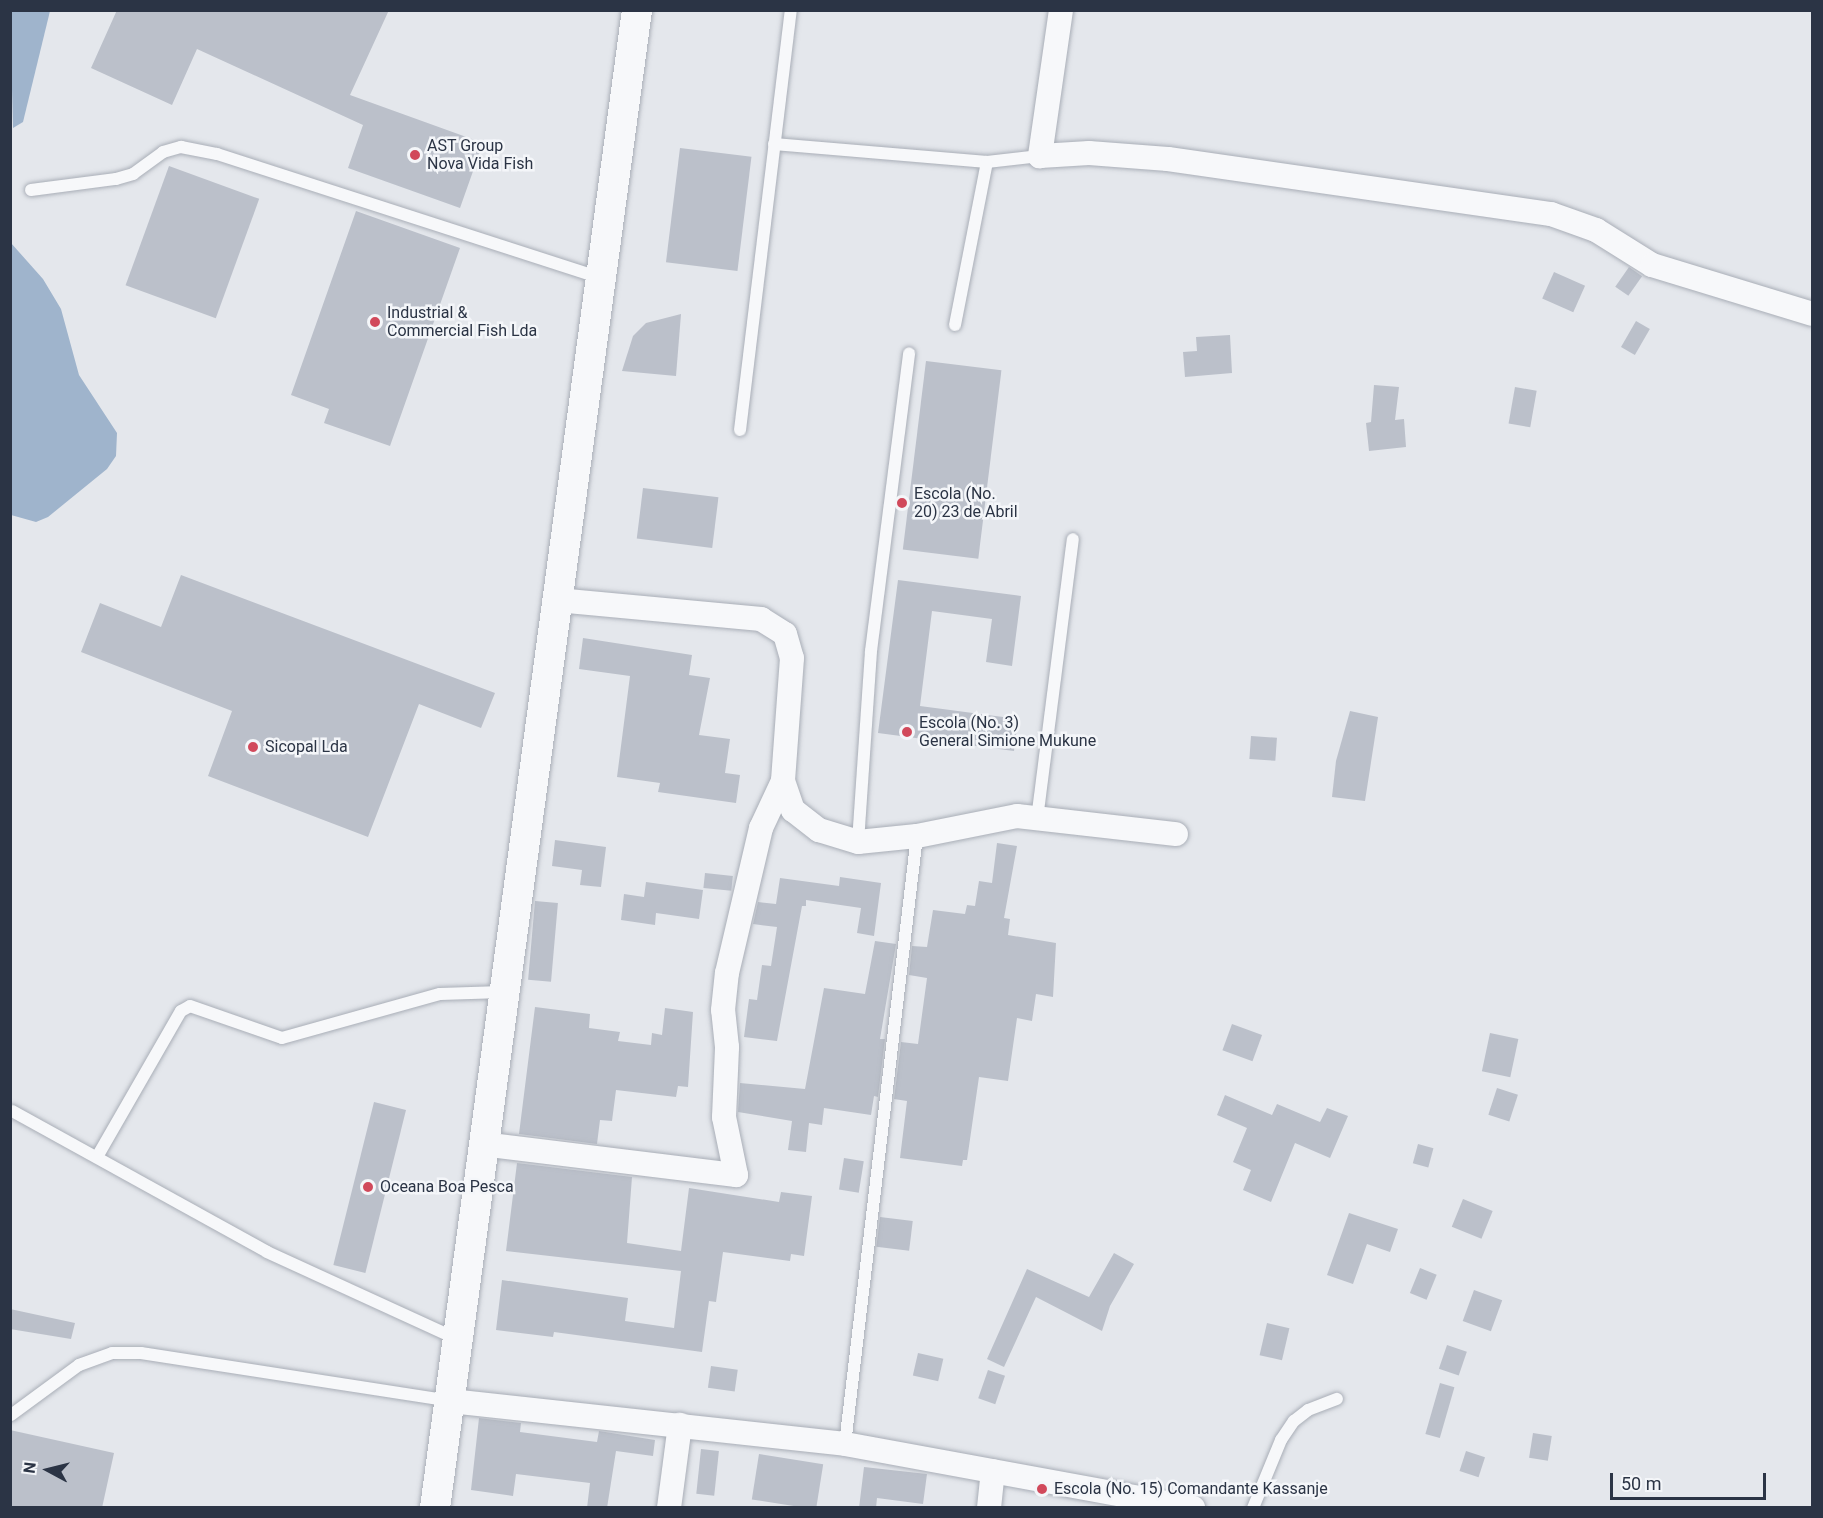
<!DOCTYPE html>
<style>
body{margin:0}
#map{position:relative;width:1823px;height:1518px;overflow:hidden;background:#e4e7ec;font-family:Roboto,sans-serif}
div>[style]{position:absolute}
.water>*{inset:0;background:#9fb4cc}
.building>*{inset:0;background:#bbc0ca;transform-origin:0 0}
.roads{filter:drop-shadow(0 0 2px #a9aeb7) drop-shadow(0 0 2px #a9aeb7)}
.service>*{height:12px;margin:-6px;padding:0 6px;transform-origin:6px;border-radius:6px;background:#f7f8fa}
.minor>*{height:24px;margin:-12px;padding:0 12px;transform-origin:12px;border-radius:12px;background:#f7f8fa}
.tertiary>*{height:30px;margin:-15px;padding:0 15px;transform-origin:15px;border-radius:15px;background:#f7f8fa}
.dots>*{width:16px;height:16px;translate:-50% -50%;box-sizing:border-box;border:3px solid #f4f6f9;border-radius:50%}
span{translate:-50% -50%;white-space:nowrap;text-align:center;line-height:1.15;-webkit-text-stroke:5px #f4f6f9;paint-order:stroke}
.poi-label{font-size:16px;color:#2b3445}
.left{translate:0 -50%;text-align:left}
.frame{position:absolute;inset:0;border:12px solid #2b3445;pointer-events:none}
.north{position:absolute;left:18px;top:1440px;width:60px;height:60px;-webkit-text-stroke:4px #f4f6f9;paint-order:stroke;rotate:277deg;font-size:16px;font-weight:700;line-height:24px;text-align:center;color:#2b3445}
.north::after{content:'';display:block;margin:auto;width:21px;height:27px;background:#2b3445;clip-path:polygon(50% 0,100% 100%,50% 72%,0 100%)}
.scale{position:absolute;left:1610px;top:1473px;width:156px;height:27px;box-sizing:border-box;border:3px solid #2b3445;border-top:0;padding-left:8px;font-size:18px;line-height:21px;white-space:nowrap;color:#2b3445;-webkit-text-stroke:4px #f4f6f9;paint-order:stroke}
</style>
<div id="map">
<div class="water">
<i style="clip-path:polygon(10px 11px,50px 11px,23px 122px,13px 128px)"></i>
<i style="clip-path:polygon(11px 243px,43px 279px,61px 309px,79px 375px,117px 433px,116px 456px,107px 469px,48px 517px,36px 522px,11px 515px)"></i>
</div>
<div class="building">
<i style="clip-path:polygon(117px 10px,389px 10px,350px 95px,483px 143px,460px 208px,348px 168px,363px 125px,197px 49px,172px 105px,91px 68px)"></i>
<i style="left:680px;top:148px;width:72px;height:115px;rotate:7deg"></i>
<i style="left:169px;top:166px;width:96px;height:127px;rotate:20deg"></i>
<i style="clip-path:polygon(356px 211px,460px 248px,390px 446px,324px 423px,329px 409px,291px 395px)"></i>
<i style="left:1629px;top:267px;width:16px;height:24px;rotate:35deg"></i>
<i style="left:1554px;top:272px;width:34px;height:29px;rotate:24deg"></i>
<i style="clip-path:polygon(681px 314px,676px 376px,622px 371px,633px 336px,646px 323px)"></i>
<i style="left:1636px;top:321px;width:16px;height:30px;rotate:30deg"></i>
<i style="clip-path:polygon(1230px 335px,1232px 373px,1185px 377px,1183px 352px,1197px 351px,1196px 337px)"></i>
<i style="left:926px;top:361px;width:76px;height:190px;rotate:7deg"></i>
<i style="clip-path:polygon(1374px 385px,1399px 387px,1395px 420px,1404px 419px,1406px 447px,1369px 451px,1366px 423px,1371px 422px)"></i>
<i style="left:1515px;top:387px;width:22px;height:37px;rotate:10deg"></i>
<i style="left:643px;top:488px;width:76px;height:51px;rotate:7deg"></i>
<i style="clip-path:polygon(181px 575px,495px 693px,481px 728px,419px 704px,368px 837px,208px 776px,232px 711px,81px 652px,100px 603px,161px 627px)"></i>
<i style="clip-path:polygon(898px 580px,1021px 596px,1012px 666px,986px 662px,992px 619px,932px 611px,920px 706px,1018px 719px,1014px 751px,878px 733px)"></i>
<i style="clip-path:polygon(583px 638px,692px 655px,689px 675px,710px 678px,699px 735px,730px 739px,725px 773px,740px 775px,736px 803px,658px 792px,660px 783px,617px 777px,630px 676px,579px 669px)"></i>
<i style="clip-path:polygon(1350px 711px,1378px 717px,1365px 801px,1332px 797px,1336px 761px)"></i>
<i style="left:1251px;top:736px;width:26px;height:23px;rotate:4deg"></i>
<i style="clip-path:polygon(555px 840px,606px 847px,601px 887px,580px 885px,582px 870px,552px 866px)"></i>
<i style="clip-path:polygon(997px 843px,1017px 846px,1004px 918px,1010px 919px,1008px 935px,1056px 943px,1053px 997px,1036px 994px,1032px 1021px,1017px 1018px,1008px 1081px,979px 1077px,967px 1160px,963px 1160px,962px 1166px,900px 1158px,907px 1101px,894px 1099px,901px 1042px,918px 1044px,927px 978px,909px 975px,912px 946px,927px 947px,933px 910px,965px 914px,967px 905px,975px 906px,979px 881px,992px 883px)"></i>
<i style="left:705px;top:873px;width:28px;height:15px;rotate:6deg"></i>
<i style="clip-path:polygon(840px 877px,881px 883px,874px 936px,857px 933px,861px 908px,806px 900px,806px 906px,802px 906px,777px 1041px,744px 1037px,749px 999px,757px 1000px,762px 965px,771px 966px,777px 927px,753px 924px,758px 902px,776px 904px,780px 878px,839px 886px)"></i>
<i style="clip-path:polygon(646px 882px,703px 890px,699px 919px,656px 913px,655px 925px,621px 920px,624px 894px,644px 897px)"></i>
<i style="left:535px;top:901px;width:23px;height:79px;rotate:5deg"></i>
<i style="clip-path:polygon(875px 941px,896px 944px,880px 1039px,885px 1039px,878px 1097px,874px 1096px,871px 1115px,824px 1108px,822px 1125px,809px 1123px,806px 1152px,788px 1150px,792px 1121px,738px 1112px,740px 1083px,805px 1089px,824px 988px,865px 994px)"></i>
<i style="clip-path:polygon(535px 1007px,590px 1014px,589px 1028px,620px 1032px,618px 1041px,651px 1045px,652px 1033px,662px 1035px,665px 1008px,693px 1012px,688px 1087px,678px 1086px,676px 1097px,616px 1090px,612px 1121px,600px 1120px,597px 1144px,519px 1134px)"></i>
<i style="left:1232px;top:1024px;width:32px;height:28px;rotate:20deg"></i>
<i style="left:1490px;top:1033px;width:29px;height:39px;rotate:12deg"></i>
<i style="left:1497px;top:1088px;width:22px;height:28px;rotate:18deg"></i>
<i style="clip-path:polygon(1225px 1095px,1272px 1115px,1277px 1104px,1320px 1122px,1327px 1108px,1348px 1116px,1330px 1158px,1295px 1143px,1271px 1202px,1243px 1190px,1251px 1170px,1233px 1162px,1247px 1128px,1217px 1115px)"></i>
<i style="left:374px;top:1102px;width:33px;height:168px;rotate:14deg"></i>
<i style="left:1418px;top:1144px;width:16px;height:20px;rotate:15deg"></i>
<i style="left:844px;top:1158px;width:20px;height:32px;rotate:9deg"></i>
<i style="clip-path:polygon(517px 1163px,632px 1177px,627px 1243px,681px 1251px,689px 1188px,779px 1202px,781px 1192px,812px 1196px,804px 1256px,791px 1254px,790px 1261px,723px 1252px,716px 1302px,709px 1301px,702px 1352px,554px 1332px,553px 1337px,496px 1330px,502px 1280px,628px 1298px,625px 1321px,674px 1328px,681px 1271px,506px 1251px)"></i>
<i style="left:1463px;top:1199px;width:32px;height:30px;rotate:22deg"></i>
<i style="clip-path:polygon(1349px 1213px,1398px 1229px,1390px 1252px,1367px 1244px,1353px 1284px,1327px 1275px)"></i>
<i style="left:880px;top:1217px;width:33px;height:30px;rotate:7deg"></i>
<i style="clip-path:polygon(1114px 1253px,1134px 1264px,1110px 1306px,1102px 1331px,1036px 1297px,1004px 1367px,987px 1359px,1027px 1269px,1089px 1297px)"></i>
<i style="left:1420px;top:1268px;width:18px;height:27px;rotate:22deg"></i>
<i style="left:1474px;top:1290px;width:30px;height:33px;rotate:20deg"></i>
<i style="clip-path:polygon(10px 1309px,75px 1323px,71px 1339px,10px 1329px)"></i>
<i style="left:1267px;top:1323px;width:23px;height:33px;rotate:13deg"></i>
<i style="left:1447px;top:1345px;width:21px;height:25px;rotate:19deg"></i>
<i style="left:918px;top:1353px;width:26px;height:23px;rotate:13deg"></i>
<i style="left:711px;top:1366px;width:27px;height:22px;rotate:8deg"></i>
<i style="left:988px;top:1370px;width:18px;height:30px;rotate:19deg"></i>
<i style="left:1440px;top:1383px;width:15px;height:53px;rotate:16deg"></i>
<i style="clip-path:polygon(479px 1418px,521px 1423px,520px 1432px,597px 1442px,599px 1431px,655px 1440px,653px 1456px,616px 1451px,607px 1508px,587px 1508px,590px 1483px,516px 1474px,513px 1496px,471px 1490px)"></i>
<i style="clip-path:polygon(10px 1430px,114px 1453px,102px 1508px,10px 1508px)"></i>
<i style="left:1533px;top:1433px;width:19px;height:25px;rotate:9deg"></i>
<i style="left:701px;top:1449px;width:18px;height:45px;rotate:6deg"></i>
<i style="left:1466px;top:1451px;width:20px;height:21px;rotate:18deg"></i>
<i style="left:759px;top:1454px;width:65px;height:46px;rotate:9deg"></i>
<i style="clip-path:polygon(864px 1467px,927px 1474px,923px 1504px,877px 1498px,876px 1508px,859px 1508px)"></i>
</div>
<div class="roads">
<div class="service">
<i style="left:774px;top:144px;width:214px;rotate:4.8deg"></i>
<i style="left:987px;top:162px;width:53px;rotate:-6.5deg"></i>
<i style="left:31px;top:190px;width:86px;rotate:-7.4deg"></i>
<i style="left:116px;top:179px;width:18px;rotate:-16deg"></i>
<i style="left:133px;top:174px;width:37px;rotate:-36deg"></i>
<i style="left:163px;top:152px;width:19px;rotate:-16deg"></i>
<i style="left:181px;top:147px;width:37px;rotate:11deg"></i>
<i style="left:217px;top:154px;width:403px;rotate:17.9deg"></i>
<i style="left:955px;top:325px;width:166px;rotate:-78.9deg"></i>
<i style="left:740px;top:430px;width:423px;rotate:-83.1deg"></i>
<i style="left:1037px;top:819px;width:282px;rotate:-82.7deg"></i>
<i style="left:858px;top:842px;width:191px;rotate:-86.1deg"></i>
<i style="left:871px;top:651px;width:300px;rotate:-82.7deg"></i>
<i style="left:12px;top:1111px;width:291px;rotate:28.9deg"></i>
<i style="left:267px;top:1252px;width:209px;rotate:24.6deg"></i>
<i style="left:97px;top:1157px;width:168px;rotate:-60.1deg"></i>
<i style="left:181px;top:1011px;width:10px;rotate:-29deg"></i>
<i style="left:190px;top:1006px;width:97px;rotate:19.2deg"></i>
<i style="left:282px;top:1038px;width:164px;rotate:-15.6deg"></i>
<i style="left:440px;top:994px;width:62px;rotate:-1.8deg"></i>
<i style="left:11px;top:1415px;width:84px;rotate:-36.3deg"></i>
<i style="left:79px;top:1365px;width:35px;rotate:-20deg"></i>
<i style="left:112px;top:1353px;width:29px"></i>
<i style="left:141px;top:1353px;width:313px;rotate:8.8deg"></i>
<i style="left:845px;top:1444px;width:612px;rotate:-83.25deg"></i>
<i style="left:1253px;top:1508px;width:74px;rotate:-67.6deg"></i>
<i style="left:1281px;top:1440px;width:23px;rotate:-56deg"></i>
<i style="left:1294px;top:1421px;width:18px;rotate:-38deg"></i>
<i style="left:1308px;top:1410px;width:31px;rotate:-21deg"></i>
</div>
<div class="minor">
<i style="left:1061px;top:10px;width:148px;rotate:98.2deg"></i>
<i style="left:1040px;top:156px;width:49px;rotate:-3.5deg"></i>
<i style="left:1089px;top:153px;width:79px;rotate:4.3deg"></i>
<i style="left:1168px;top:159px;width:387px;rotate:8.2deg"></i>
<i style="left:1551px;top:214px;width:48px;rotate:19.6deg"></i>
<i style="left:1596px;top:230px;width:66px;rotate:32deg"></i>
<i style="left:1652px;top:265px;width:167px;rotate:17deg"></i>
<i style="left:557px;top:600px;width:205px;rotate:5.3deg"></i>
<i style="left:761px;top:619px;width:28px;rotate:32deg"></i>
<i style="left:785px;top:634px;width:25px;rotate:74deg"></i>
<i style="left:792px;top:658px;width:123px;rotate:94.2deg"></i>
<i style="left:783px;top:781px;width:31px;rotate:71deg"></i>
<i style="left:793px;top:810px;width:33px;rotate:38deg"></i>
<i style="left:819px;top:830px;width:41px;rotate:17.1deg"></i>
<i style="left:858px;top:842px;width:59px;rotate:-5.8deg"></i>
<i style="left:917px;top:836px;width:102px;rotate:-11.3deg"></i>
<i style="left:1017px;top:816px;width:160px;rotate:6.5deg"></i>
<i style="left:482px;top:1144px;width:256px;rotate:7deg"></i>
<i style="left:736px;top:1175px;width:59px;rotate:-101.7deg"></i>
<i style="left:724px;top:1117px;width:70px;rotate:-87.5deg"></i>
<i style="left:727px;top:1047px;width:37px;rotate:-96deg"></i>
<i style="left:723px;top:1010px;width:37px;rotate:-84deg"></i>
<i style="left:727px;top:973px;width:149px;rotate:-76.8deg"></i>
<i style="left:761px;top:828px;width:52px;rotate:-64.9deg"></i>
<i style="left:451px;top:1401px;width:396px;rotate:6.2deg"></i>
<i style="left:845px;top:1444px;width:354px;rotate:10.4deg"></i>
<i style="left:669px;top:1508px;width:84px;rotate:-82.5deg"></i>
<i style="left:989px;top:1508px;width:37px;rotate:-84deg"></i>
</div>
<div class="tertiary">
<i style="left:435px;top:1508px;width:1512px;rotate:-82.32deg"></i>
</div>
</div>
<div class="dots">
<i style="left:415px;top:155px;background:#d1495b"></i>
<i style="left:375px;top:322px;background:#d1495b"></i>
<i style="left:902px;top:503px;background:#d1495b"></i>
<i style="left:907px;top:732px;background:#d1495b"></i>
<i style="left:253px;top:747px;background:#d1495b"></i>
<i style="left:368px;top:1187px;background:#d1495b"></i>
<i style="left:1042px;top:1489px;background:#d1495b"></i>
</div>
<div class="poi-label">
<span class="left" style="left:427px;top:155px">AST Group<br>Nova Vida Fish</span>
<span class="left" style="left:387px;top:322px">Industrial &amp;<br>Commercial Fish Lda</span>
<span class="left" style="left:914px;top:503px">Escola (No.<br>20) 23 de Abril</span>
<span class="left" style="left:919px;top:732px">Escola (No. 3)<br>General Simione Mukune</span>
<span class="left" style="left:265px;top:747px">Sicopal Lda</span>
<span class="left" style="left:380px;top:1187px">Oceana Boa Pesca</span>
<span class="left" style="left:1054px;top:1489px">Escola (No. 15) Comandante Kassanje</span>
</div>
<div class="frame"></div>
<div class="north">N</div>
<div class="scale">50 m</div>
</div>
